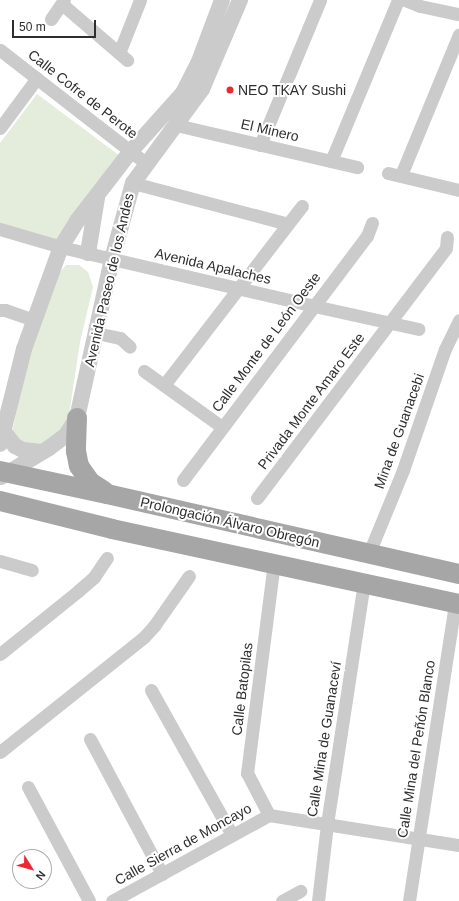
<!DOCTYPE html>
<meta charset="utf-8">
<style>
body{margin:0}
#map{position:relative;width:459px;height:901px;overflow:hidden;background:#fff;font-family:Arial,sans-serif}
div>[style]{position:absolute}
.green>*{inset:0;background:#e4ecdb}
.minor>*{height:13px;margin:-6.5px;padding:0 6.5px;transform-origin:6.5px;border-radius:6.5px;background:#cbcbcb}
.tertiary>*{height:16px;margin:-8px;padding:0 8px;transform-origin:8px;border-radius:8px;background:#cbcbcb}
.primary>*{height:20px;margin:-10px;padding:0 10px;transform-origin:10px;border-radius:10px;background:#a6a6a6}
.dots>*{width:11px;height:11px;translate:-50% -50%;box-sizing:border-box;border:2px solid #fff;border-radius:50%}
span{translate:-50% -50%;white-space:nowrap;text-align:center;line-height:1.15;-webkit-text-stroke:4px #fff;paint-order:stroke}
.poi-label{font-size:14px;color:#2e2e2e}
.left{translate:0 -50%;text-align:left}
.street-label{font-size:14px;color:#2e2e2e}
.north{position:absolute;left:12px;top:849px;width:40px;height:40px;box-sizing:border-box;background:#fff;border:1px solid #ababab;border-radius:50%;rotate:127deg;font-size:11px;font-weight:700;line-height:16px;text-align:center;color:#2e2e2e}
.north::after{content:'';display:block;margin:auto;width:14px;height:18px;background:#ed2833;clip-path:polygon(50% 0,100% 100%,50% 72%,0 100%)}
.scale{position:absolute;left:12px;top:20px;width:84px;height:18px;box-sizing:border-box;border:2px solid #2e2e2e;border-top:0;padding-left:5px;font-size:12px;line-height:14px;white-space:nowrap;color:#2e2e2e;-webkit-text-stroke:3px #fff;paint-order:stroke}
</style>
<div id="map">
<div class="green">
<i style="clip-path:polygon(37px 94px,120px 156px,57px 243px,0 225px,0 143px)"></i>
<i style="clip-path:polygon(66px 265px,79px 265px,88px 272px,93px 287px,80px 342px,69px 415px,57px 437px,37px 449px,26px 447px,12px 433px,26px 364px,55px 278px)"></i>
</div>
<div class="minor">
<i style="left:405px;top:0;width:16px;rotate:22deg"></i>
<i style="left:420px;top:6px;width:40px;rotate:12deg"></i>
<i style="left:62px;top:4px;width:86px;rotate:40.7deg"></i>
<i style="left:51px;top:19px;width:23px;rotate:-56deg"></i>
<i style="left:0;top:50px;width:186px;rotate:37.8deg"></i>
<i style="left:119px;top:53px;width:57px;rotate:-68.4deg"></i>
<i style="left:176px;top:125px;width:186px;rotate:13.1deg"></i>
<i style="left:0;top:128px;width:62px;rotate:-53.5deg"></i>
<i style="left:260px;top:145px;width:157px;rotate:-67.5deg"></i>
<i style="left:331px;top:161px;width:174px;rotate:-67.4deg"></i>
<i style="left:388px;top:173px;width:73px;rotate:13.5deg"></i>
<i style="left:401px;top:175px;width:152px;rotate:-67.6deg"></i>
<i style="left:133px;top:183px;width:160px;rotate:14.8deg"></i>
<i style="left:0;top:229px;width:64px;rotate:16.4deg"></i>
<i style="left:61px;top:247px;width:260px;rotate:13.1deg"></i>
<i style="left:314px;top:306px;width:107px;rotate:12.4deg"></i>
<i style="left:0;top:310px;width:5px"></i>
<i style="left:5px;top:310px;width:31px;rotate:19deg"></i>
<i style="left:96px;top:333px;width:25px;rotate:12deg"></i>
<i style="left:120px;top:338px;width:13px;rotate:42deg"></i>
<i style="left:144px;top:371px;width:96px;rotate:35.7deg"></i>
<i style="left:164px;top:385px;width:226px;rotate:-52.4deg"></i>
<i style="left:183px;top:480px;width:306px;rotate:-53deg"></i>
<i style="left:367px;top:236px;width:14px;rotate:-69deg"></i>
<i style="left:257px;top:498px;width:313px;rotate:-52.9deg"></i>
<i style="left:446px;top:248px;width:11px;rotate:-85deg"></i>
<i style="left:369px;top:553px;width:90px;rotate:-67.7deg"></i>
<i style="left:403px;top:470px;width:128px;rotate:-70.9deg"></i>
<i style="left:445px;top:349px;width:32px;rotate:-64deg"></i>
<i style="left:0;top:561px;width:33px;rotate:16deg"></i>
<i style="left:0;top:654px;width:100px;rotate:-38.9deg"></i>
<i style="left:78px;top:591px;width:21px;rotate:-41deg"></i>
<i style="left:94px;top:577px;width:23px;rotate:-56deg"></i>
<i style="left:151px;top:690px;width:166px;rotate:60.8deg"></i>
<i style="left:90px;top:739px;width:153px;rotate:61.9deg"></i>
<i style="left:0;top:752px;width:184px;rotate:-38.6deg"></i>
<i style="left:144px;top:637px;width:15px;rotate:-48deg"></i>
<i style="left:154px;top:626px;width:61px;rotate:-55deg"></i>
<i style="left:28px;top:787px;width:129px;rotate:61.8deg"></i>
<i style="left:269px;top:815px;width:47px;rotate:-117.6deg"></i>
<i style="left:247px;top:773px;width:213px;rotate:-82.7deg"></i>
<i style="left:269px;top:815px;width:192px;rotate:9deg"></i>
<i style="left:112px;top:901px;width:179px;rotate:-28.7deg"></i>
<i style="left:282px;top:901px;width:21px;rotate:-29deg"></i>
<i style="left:318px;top:901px;width:78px;rotate:-83.3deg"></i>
<i style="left:327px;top:824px;width:245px;rotate:-81.3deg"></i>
<i style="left:409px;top:901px;width:302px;rotate:-81.2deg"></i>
</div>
<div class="tertiary">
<i style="left:88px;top:253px;width:56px;rotate:-80.7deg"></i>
<i style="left:4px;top:432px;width:18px;rotate:52deg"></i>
<i style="left:15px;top:446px;width:9px;rotate:27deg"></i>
<i style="left:23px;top:450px;width:18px;rotate:6deg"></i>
<i style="left:0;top:444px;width:98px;rotate:-75.8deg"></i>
<i style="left:24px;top:349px;width:109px;rotate:-70.1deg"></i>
<i style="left:61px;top:247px;width:31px;rotate:-58deg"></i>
<i style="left:77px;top:221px;width:88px;rotate:-52.4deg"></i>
<i style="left:131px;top:151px;width:78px;rotate:-48.1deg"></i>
<i style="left:183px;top:93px;width:33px;rotate:-63deg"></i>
<i style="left:198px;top:64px;width:68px;rotate:-69.4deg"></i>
<i style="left:1px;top:477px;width:56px;rotate:-31.1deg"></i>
<i style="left:49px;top:448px;width:21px;rotate:-37deg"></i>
<i style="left:66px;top:435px;width:20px;rotate:-57deg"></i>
<i style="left:77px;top:418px;width:163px;rotate:-77.6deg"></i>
<i style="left:112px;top:259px;width:79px;rotate:-74.6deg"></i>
<i style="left:133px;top:183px;width:117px;rotate:-53.7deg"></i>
<i style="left:202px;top:89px;width:97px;rotate:-66.9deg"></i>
</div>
<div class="primary">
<i style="left:77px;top:418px;width:33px;rotate:92deg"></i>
<i style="left:76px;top:451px;width:15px;rotate:79deg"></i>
<i style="left:79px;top:466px;width:19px;rotate:55deg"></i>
<i style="left:90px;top:482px;width:17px;rotate:33deg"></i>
<i style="left:0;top:471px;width:109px;rotate:12.1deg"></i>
<i style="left:107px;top:494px;width:361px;rotate:12.8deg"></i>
<i style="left:0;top:501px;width:115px;rotate:14deg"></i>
<i style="left:112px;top:529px;width:355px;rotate:12.2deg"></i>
</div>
<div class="dots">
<i style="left:230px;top:90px;background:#ed2833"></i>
</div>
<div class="poi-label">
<span class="left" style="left:238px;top:90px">NEO TKAY Sushi</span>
</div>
<div class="street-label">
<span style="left:83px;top:94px;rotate:38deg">Calle Cofre de Perote</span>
<span style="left:270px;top:130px;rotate:13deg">El Minero</span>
<span style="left:213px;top:266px;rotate:13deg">Avenida Apalaches</span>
<span style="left:109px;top:280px;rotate:-77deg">Avenida Paseo de los Andes</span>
<span style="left:266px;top:342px;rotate:-53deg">Calle Monte de León Oeste</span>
<span style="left:311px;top:401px;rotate:-53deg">Privada Monte Amaro Este</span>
<span style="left:399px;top:431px;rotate:-70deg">Mina de Guanacebi</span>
<span style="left:230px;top:522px;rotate:13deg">Prolongación Álvaro Obregón</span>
<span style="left:242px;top:689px;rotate:-83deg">Calle Batopilas</span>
<span style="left:324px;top:739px;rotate:-81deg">Calle Mina de Guanaceví</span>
<span style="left:416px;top:749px;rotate:-81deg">Calle Mina del Peñón Blanco</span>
<span style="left:183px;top:844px;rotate:-29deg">Calle Sierra de Moncayo</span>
</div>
<div class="north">N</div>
<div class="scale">50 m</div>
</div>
